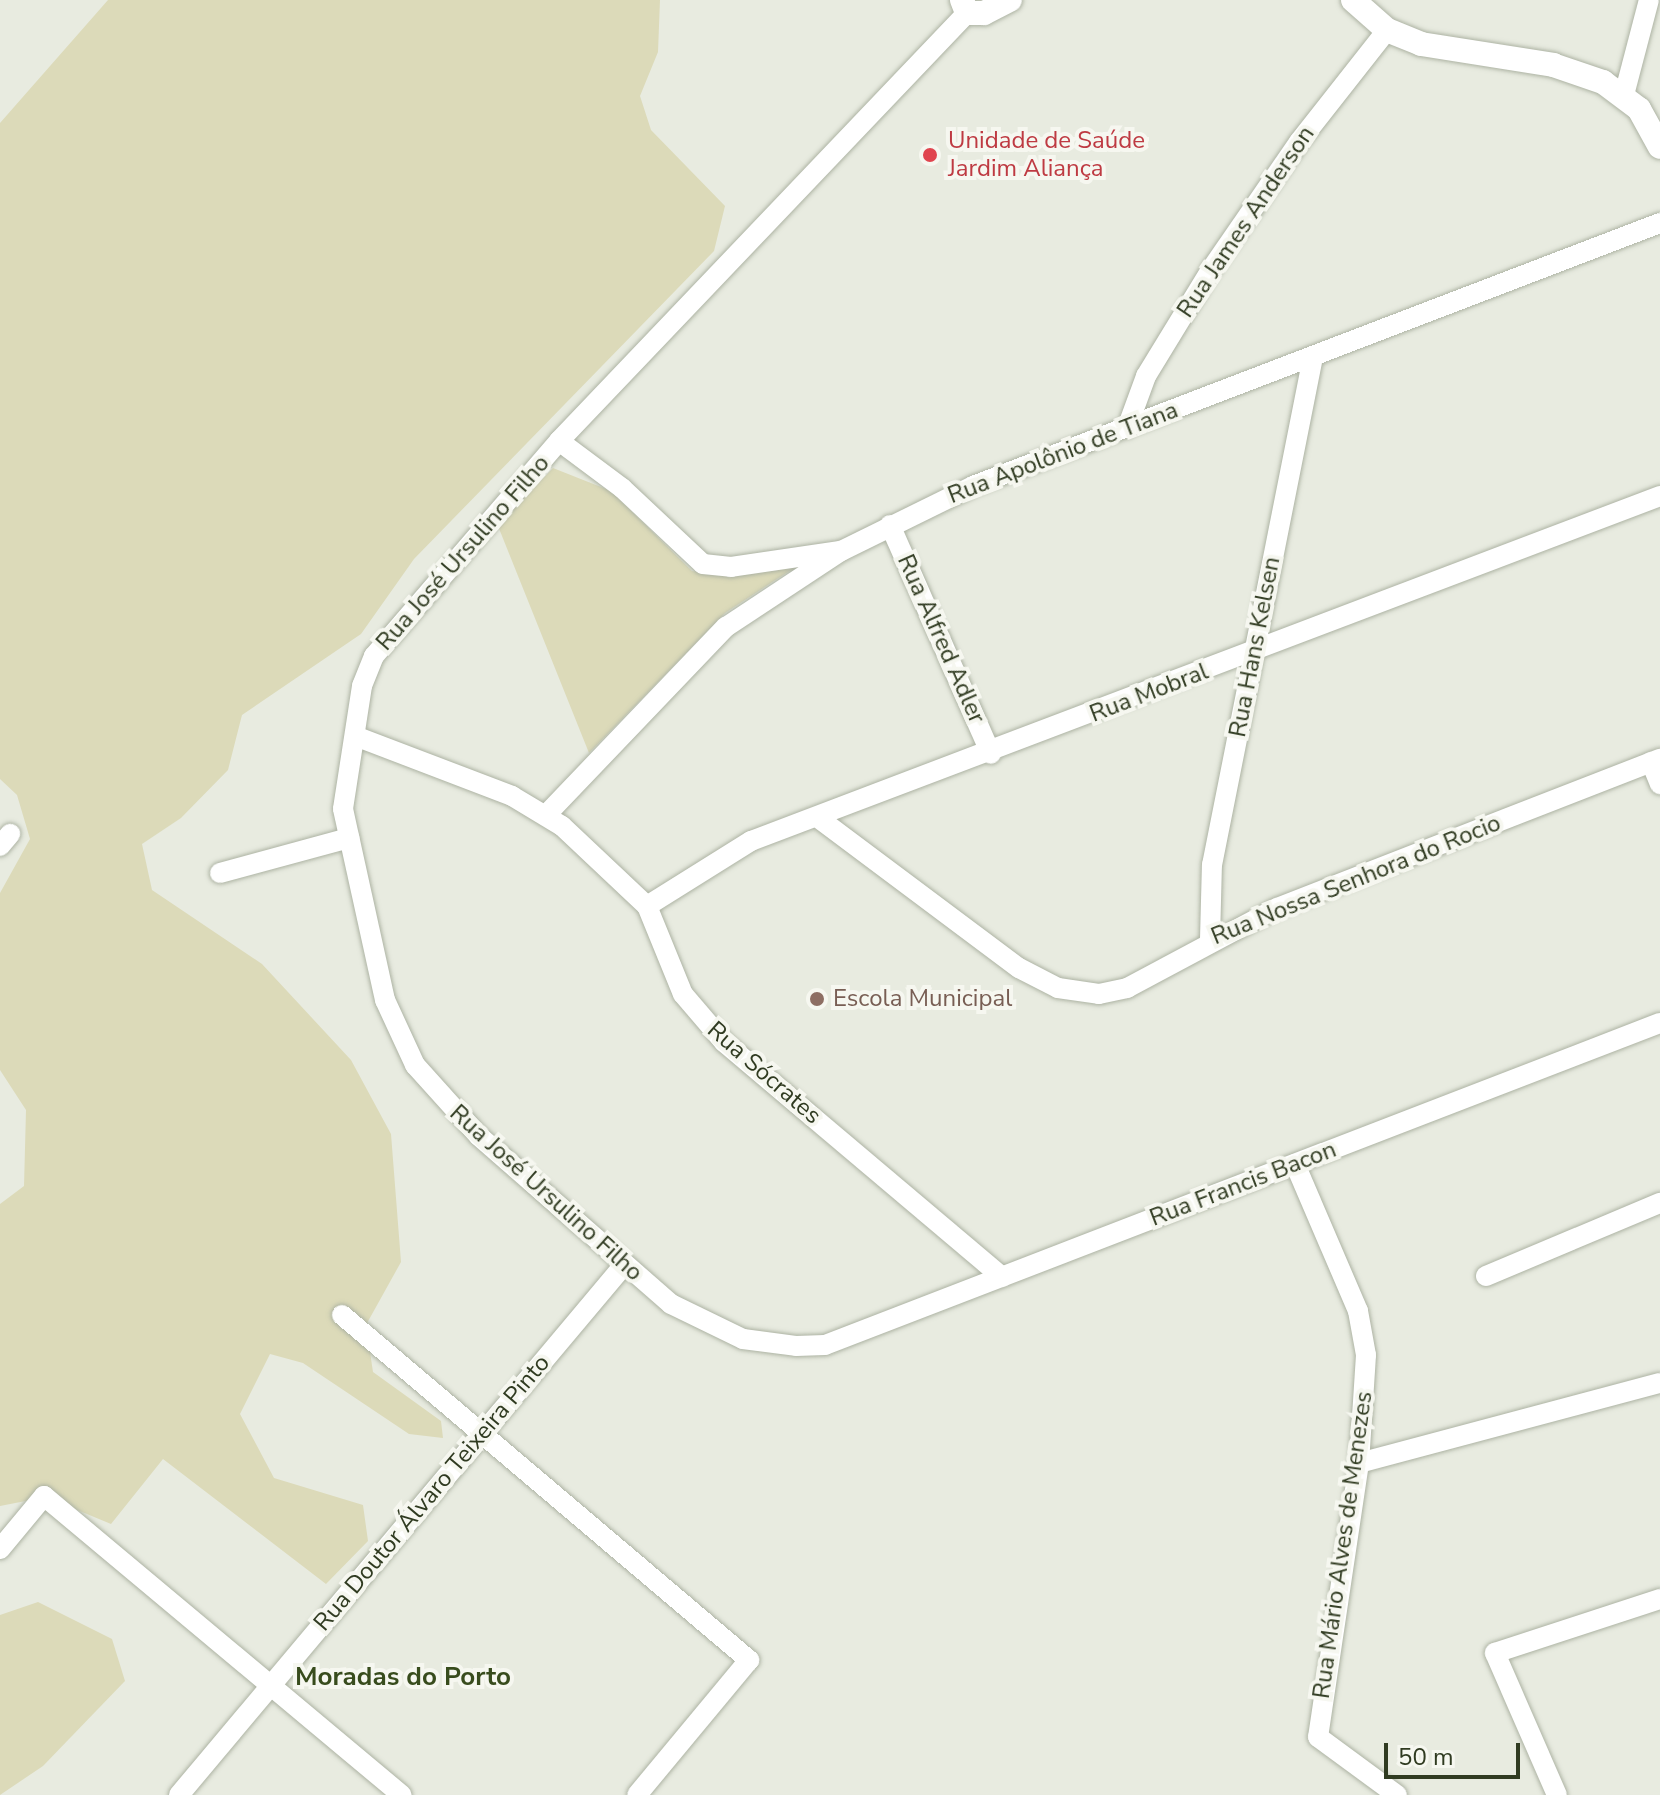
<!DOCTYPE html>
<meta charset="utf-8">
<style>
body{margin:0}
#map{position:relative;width:1660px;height:1795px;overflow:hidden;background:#e8ebe0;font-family:"Nunito Sans",sans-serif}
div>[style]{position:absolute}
.green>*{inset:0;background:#dcdab9}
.roads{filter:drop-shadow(0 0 2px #adb3a3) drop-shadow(0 0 2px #adb3a3)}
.minor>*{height:20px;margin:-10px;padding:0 10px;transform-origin:10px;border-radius:10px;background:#fff}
.tertiary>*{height:24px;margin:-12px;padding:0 12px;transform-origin:12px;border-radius:12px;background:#fff}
.dots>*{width:22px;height:22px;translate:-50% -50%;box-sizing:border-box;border:4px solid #f6f7f0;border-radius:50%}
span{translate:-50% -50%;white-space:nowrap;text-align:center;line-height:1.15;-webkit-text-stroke:8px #f6f7f0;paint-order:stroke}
.health-label{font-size:24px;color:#be3a42}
.left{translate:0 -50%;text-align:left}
.street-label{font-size:24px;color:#303b21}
.education-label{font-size:24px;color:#785e54}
.neighbourhood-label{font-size:26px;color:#384c1d;font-weight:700}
.scale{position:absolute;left:1384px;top:1743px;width:136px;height:36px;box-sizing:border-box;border:4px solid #303b21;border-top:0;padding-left:10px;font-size:24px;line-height:28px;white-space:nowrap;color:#303b21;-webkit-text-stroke:6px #f6f7f0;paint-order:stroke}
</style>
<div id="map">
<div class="green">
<i style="clip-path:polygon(108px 0,660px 0,658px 52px,640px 96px,651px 130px,725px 206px,714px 251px,414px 559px,361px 634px,242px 715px,228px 770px,181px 818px,142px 844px,152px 890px,262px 964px,351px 1060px,391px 1134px,401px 1262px,366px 1325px,373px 1372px,441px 1421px,443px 1438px,409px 1434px,303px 1363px,270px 1354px,240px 1414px,274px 1478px,363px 1505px,368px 1541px,326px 1584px,163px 1459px,111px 1524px,46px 1497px,0 1506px,0 1204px,24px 1186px,26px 1110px,0 1070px,0 893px,30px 839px,17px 795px,0 779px,0 123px)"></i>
<i style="clip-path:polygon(553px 468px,611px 491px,692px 571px,732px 577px,803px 562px,725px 613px,589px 753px,498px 526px)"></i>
<i style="clip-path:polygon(38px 1602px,112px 1639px,125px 1681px,43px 1766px,0 1795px,0 1615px)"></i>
</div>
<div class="roads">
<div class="minor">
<i style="left:967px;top:13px;width:591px;rotate:133.63deg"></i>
<i style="left:559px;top:441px;width:284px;rotate:130.7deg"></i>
<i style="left:374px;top:656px;width:32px;rotate:112deg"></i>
<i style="left:362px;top:686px;width:124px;rotate:98.8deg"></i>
<i style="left:343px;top:809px;width:196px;rotate:77.6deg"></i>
<i style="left:385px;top:1000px;width:72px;rotate:65.2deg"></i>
<i style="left:415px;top:1065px;width:96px;rotate:48deg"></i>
<i style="left:479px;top:1136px;width:255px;rotate:41.2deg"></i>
<i style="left:671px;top:1304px;width:80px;rotate:25.9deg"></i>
<i style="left:743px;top:1339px;width:53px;rotate:7.5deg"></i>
<i style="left:796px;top:1346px;width:29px;rotate:-2deg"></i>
<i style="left:825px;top:1345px;width:895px;rotate:-21.09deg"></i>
<i style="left:1624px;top:95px;width:98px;rotate:-75.3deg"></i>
<i style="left:1127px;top:428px;width:55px;rotate:-69.9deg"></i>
<i style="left:1146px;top:376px;width:127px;rotate:-58.6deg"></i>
<i style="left:1212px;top:268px;width:153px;rotate:-55.4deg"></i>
<i style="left:1299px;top:142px;width:142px;rotate:-51.8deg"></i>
<i style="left:559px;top:441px;width:79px;rotate:36.7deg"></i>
<i style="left:622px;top:488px;width:111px;rotate:43.2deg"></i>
<i style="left:703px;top:564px;width:28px;rotate:6deg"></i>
<i style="left:731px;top:567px;width:109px;rotate:-8.4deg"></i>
<i style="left:890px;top:525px;width:250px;rotate:66.2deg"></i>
<i style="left:355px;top:736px;width:168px;rotate:20.9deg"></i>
<i style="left:512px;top:796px;width:58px;rotate:31deg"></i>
<i style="left:562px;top:826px;width:117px;rotate:43.3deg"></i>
<i style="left:647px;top:906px;width:95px;rotate:67.8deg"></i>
<i style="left:683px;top:994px;width:63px;rotate:49.5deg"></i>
<i style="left:724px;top:1042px;width:364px;rotate:40.2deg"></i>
<i style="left:1651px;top:762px;width:24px;rotate:68deg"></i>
<i style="left:547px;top:814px;width:259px;rotate:-46.3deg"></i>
<i style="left:726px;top:627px;width:138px;rotate:-33.5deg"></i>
<i style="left:841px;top:551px;width:147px;rotate:-26.2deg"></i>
<i style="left:973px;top:486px;width:736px;rotate:-20.95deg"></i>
<i style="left:821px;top:820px;width:247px;rotate:36.8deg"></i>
<i style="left:1019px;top:968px;width:44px;rotate:27.1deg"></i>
<i style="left:1058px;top:988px;width:41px;rotate:8.3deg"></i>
<i style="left:1099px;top:994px;width:29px;rotate:-12deg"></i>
<i style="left:1127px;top:988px;width:170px;rotate:-28.1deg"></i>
<i style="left:1277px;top:908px;width:411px;rotate:-21.3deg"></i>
<i style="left:0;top:846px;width:16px;rotate:-50deg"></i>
<i style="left:220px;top:873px;width:134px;rotate:-15.2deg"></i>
<i style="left:647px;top:906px;width:123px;rotate:-32deg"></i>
<i style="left:751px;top:841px;width:972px;rotate:-20.78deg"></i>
<i style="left:1210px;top:939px;width:74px;rotate:-88.5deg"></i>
<i style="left:1212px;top:865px;width:518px;rotate:-78.76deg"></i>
<i style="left:1295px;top:1164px;width:160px;rotate:66.8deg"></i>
<i style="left:1358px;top:1311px;width:45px;rotate:79.7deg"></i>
<i style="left:1366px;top:1355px;width:108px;rotate:93.7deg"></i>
<i style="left:1359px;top:1463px;width:277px;rotate:98.5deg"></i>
<i style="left:1318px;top:1737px;width:98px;rotate:36.3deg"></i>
<i style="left:1486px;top:1276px;width:189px;rotate:-22.8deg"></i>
<i style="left:342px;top:1315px;width:534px;rotate:40.29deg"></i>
<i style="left:749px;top:1660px;width:175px;rotate:129.7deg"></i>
<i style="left:1359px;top:1463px;width:311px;rotate:-14.9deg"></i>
<i style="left:0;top:1549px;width:69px;rotate:-50.3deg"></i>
<i style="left:44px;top:1496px;width:466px;rotate:39.9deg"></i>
<i style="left:179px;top:1795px;width:692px;rotate:-49.98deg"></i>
<i style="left:1557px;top:1795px;width:155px;rotate:-113.6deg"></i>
<i style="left:1495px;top:1653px;width:174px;rotate:-18.1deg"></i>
</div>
<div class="tertiary">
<i style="left:962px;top:0;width:14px;rotate:69deg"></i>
<i style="left:967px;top:13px;width:17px"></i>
<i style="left:984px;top:13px;width:29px;rotate:-27deg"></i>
<i style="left:1353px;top:0;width:45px;rotate:41.4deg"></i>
<i style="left:1387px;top:30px;width:37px;rotate:22deg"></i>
<i style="left:1421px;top:44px;width:134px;rotate:9deg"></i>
<i style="left:1553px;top:65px;width:53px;rotate:18.8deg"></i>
<i style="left:1603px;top:82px;width:45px;rotate:36.9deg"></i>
<i style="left:1639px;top:109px;width:43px;rotate:61.1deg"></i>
</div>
</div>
<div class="dots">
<i style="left:930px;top:155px;background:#e0444e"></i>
<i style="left:817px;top:999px;background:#8d6e63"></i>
</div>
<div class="health-label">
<span class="left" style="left:948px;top:155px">Unidade de Saúde<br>Jardim Aliança</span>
</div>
<div class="street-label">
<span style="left:1246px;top:222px;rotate:-56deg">Rua James Anderson</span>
<span style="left:1063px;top:453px;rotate:-21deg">Rua Apolônio de Tiana</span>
<span style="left:463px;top:553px;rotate:-49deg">Rua José Ursulino Filho</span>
<span style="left:941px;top:639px;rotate:66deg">Rua Alfred Adler</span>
<span style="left:1255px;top:647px;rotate:-79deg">Rua Hans Kelsen</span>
<span style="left:1149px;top:693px;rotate:-21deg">Rua Mobral</span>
<span style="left:1356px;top:880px;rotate:-22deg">Rua Nossa Senhora do Rocio</span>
<span style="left:764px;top:1073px;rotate:41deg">Rua Sócrates</span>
<span style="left:1243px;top:1184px;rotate:-21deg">Rua Francis Bacon</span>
<span style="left:546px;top:1193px;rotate:42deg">Rua José Ursulino Filho</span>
<span style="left:432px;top:1493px;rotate:-50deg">Rua Doutor Álvaro Teixeira Pinto</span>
<span style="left:1343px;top:1545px;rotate:-82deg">Rua Mário Alves de Menezes</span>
</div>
<div class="education-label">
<span class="left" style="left:833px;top:999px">Escola Municipal</span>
</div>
<div class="neighbourhood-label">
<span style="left:403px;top:1677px">Moradas do Porto</span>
</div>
<div class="scale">50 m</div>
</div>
